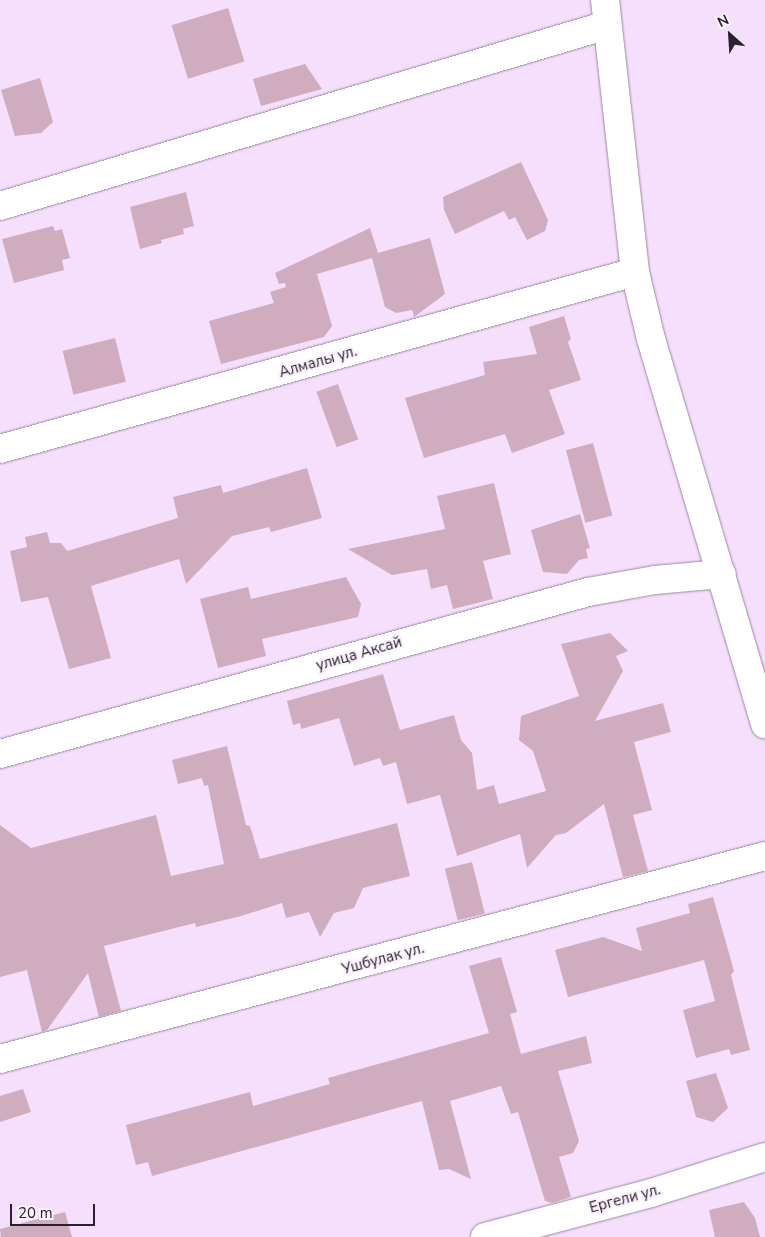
<!DOCTYPE html>
<meta charset="utf-8">
<style>
body{margin:0}
#map{position:relative;width:765px;height:1237px;overflow:hidden;background:#f6dffd;font-family:"Nunito Sans",sans-serif}
div>[style]{position:absolute}
.building>*{inset:0;background:#cfacbe;transform-origin:0 0}
.roads{filter:drop-shadow(0 0 1px #9c87a3) drop-shadow(0 0 1px #9c87a3)}
.street>*{height:28px;margin:-14px;padding:0 14px;transform-origin:14px;border-radius:14px;background:#fff}
.secondary>*{height:28px;margin:-14px;padding:0 14px;transform-origin:14px;border-radius:14px;background:#fff}
span{translate:-50% -50%;white-space:nowrap;text-align:center;line-height:1.15;-webkit-text-stroke:4.5px #fbf2fe;paint-order:stroke}
.street-label{font-size:15px;color:#29212c}
.north{position:absolute;left:705px;top:10px;width:50px;height:50px;-webkit-text-stroke:4px #fbf2fe;paint-order:stroke;rotate:334deg;font-size:14px;font-weight:700;line-height:20px;text-align:center;color:#29212c}
.north::after{content:'';display:block;margin:auto;width:18px;height:22px;background:#29212c;clip-path:polygon(50% 0,100% 100%,50% 72%,0 100%)}
.scale{position:absolute;left:10px;top:1204px;width:85px;height:22px;box-sizing:border-box;border:2px solid #29212c;border-top:0;padding-left:6px;font-size:15px;line-height:18px;white-space:nowrap;color:#29212c;-webkit-text-stroke:4px #fbf2fe;paint-order:stroke}
</style>
<div id="map">
<div class="building">
<i style="left:228px;top:8px;width:56px;height:59px;rotate:73deg"></i>
<i style="clip-path:polygon(305px 64px,322px 89px,261px 106px,253px 79px)"></i>
<i style="clip-path:polygon(40px 78px,53px 122px,41px 133px,15px 136px,1px 90px)"></i>
<i style="clip-path:polygon(521px 162px,548px 220px,545px 231px,527px 240px,515px 217px,509px 220px,504px 211px,455px 234px,444px 210px,443px 197px)"></i>
<i style="clip-path:polygon(186px 192px,194px 226px,183px 229px,184px 234px,161px 240px,162px 243px,140px 249px,130px 207px)"></i>
<i style="clip-path:polygon(53px 226px,55px 231px,62px 229px,70px 258px,62px 260px,64px 270px,14px 283px,2px 239px)"></i>
<i style="clip-path:polygon(370px 228px,378px 253px,430px 238px,445px 294px,414px 317px,412px 310px,396px 313px,385px 307px,372px 258px,317px 274px,332px 326px,324px 337px,221px 364px,209px 321px,274px 303px,270px 292px,286px 287px,285px 283px,279px 284px,275px 273px)"></i>
<i style="clip-path:polygon(564px 316px,571px 339px,568px 342px,581px 380px,549px 390px,565px 434px,512px 453px,505px 434px,424px 458px,405px 398px,485px 375px,483px 362px,537px 354px,529px 327px)"></i>
<i style="left:115px;top:338px;width:45px;height:54px;rotate:76deg"></i>
<i style="left:338px;top:384px;width:59px;height:23px;rotate:70deg"></i>
<i style="left:593px;top:443px;width:75px;height:28px;rotate:75deg"></i>
<i style="clip-path:polygon(307px 468px,322px 518px,271px 532px,269px 527px,232px 536px,186px 584px,179px 559px,91px 586px,111px 658px,69px 669px,48px 597px,21px 602px,10px 551px,27px 547px,25px 537px,47px 532px,50px 543px,61px 543px,67px 551px,178px 518px,173px 497px,221px 485px,223px 493px)"></i>
<i style="clip-path:polygon(494px 483px,511px 554px,483px 561px,493px 599px,453px 609px,447px 585px,431px 589px,427px 569px,392px 575px,348px 549px,445px 529px,437px 496px)"></i>
<i style="clip-path:polygon(580px 514px,590px 548px,586px 549px,588px 558px,579px 560px,567px 574px,543px 572px,531px 530px)"></i>
<i style="clip-path:polygon(346px 577px,361px 604px,358px 617px,262px 639px,266px 656px,218px 668px,200px 599px,248px 587px,251px 599px)"></i>
<i style="clip-path:polygon(610px 633px,628px 651px,616px 656px,623px 671px,595px 721px,663px 703px,671px 732px,634px 742px,652px 810px,633px 815px,648px 871px,623px 877px,604px 804px,566px 833px,556px 835px,527px 868px,520px 834px,457px 856px,440px 795px,407px 804px,396px 762px,383px 766px,380px 758px,354px 766px,339px 718px,301px 729px,300px 723px,293px 725px,287px 701px,383px 674px,400px 730px,454px 715px,461px 740px,472px 753px,477px 790px,494px 785px,499px 804px,546px 791px,533px 751px,519px 740px,521px 716px,579px 696px,561px 644px)"></i>
<i style="clip-path:polygon(227px 746px,246px 825px,250px 826px,260px 859px,397px 823px,410px 876px,363px 888px,354px 908px,334px 913px,320px 937px,309px 912px,286px 918px,282px 903px,241px 916px,196px 927px,195px 923px,104px 946px,121px 1011px,99px 1017px,88px 973px,47px 1030px,42px 1032px,27px 970px,0 977px,0 825px,31px 848px,156px 815px,171px 876px,224px 864px,208px 785px,204px 786px,202px 778px,178px 784px,172px 760px)"></i>
<i style="left:472px;top:862px;width:53px;height:28px;rotate:76deg"></i>
<i style="clip-path:polygon(713px 897px,734px 971px,731px 975px,750px 1050px,731px 1055px,729px 1049px,696px 1058px,683px 1010px,715px 1001px,704px 960px,568px 997px,555px 950px,603px 937px,642px 951px,636px 928px,690px 913px,688px 904px)"></i>
<i style="clip-path:polygon(501px 957px,517px 1012px,510px 1014px,521px 1054px,586px 1036px,592px 1063px,558px 1071px,579px 1141px,573px 1153px,559px 1157px,571px 1197px,552px 1203px,545px 1201px,518px 1112px,511px 1114px,501px 1086px,450px 1101px,471px 1179px,449px 1169px,439px 1170px,422px 1101px,152px 1176px,148px 1162px,136px 1165px,126px 1125px,250px 1092px,253px 1106px,330px 1084px,328px 1078px,489px 1033px,469px 966px)"></i>
<i style="clip-path:polygon(716px 1073px,728px 1108px,713px 1122px,696px 1117px,686px 1081px)"></i>
<i style="clip-path:polygon(23px 1089px,31px 1112px,0 1122px,0 1096px)"></i>
<i style="clip-path:polygon(744px 1202px,755px 1218px,760px 1237px,715px 1237px,709px 1210px)"></i>
<i style="clip-path:polygon(65px 1212px,72px 1237px,1px 1237px,0 1229px)"></i>
</div>
<div class="roads">
<div class="street">
<i style="left:0;top:206px;width:633px;rotate:-16.6deg"></i>
<i style="left:0;top:449px;width:659px;rotate:-15.58deg"></i>
<i style="left:0;top:754px;width:610px;rotate:-15.4deg"></i>
<i style="left:588px;top:592px;width:68px;rotate:-10.2deg"></i>
<i style="left:655px;top:580px;width:67px;rotate:-5.1deg"></i>
<i style="left:0;top:1059px;width:791px;rotate:-14.86deg"></i>
<i style="left:485px;top:1237px;width:172px;rotate:-14.8deg"></i>
<i style="left:651px;top:1193px;width:120px;rotate:-17.5deg"></i>
</div>
<div class="secondary">
<i style="left:605px;top:0;width:274px;rotate:83.7deg"></i>
<i style="left:635px;top:272px;width:69px;rotate:76.6deg"></i>
<i style="left:651px;top:339px;width:402px;rotate:73.5deg"></i>
</div>
</div>
<div class="street-label">
<span style="left:318px;top:362px;rotate:-16deg">Алмалы ул.</span>
<span style="left:359px;top:654px;rotate:-16deg">улица Аксай</span>
<span style="left:383px;top:959px;rotate:-15deg">Ушбулак ул.</span>
<span style="left:625px;top:1199px;rotate:-15deg">Ергели ул.</span>
</div>
<div class="north">N</div>
<div class="scale">20 m</div>
</div>
